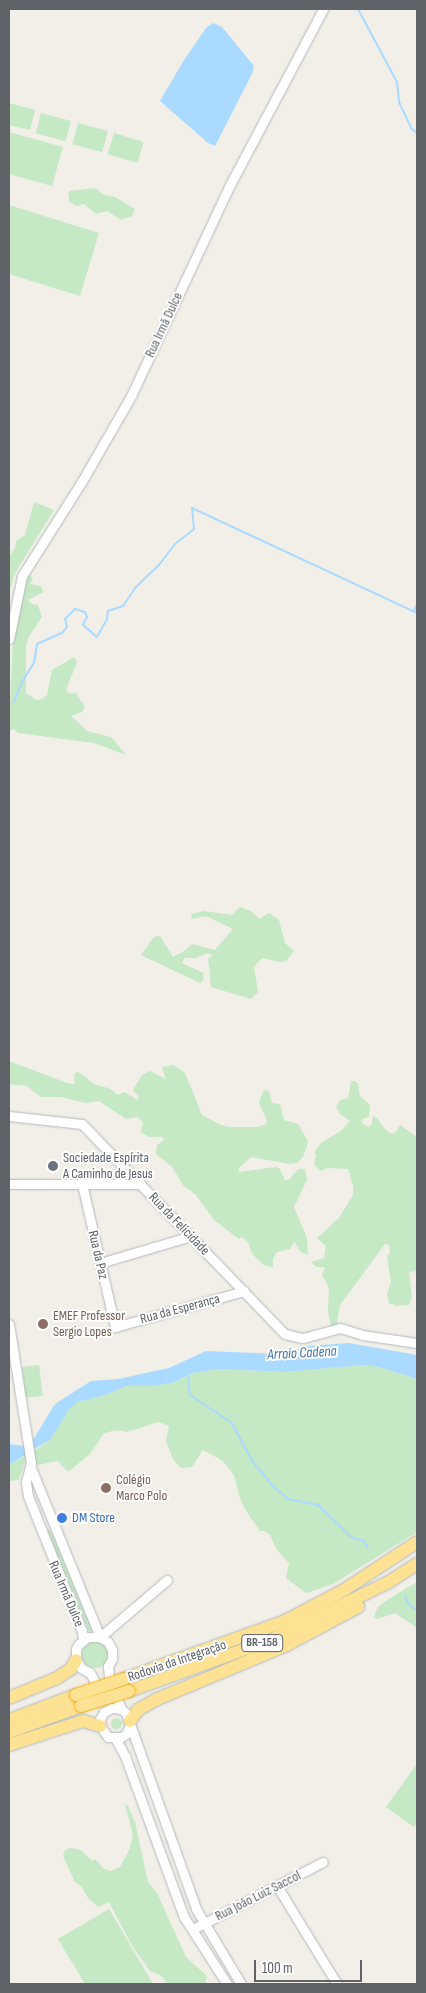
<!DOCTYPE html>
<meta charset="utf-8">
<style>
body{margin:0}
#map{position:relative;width:426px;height:1993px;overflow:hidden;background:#f1efe8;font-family:"Sofia Sans Condensed",sans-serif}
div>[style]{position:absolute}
.green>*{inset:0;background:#c5e8c5;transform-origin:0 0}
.round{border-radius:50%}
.water>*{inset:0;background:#aadaff}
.stream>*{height:2px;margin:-1px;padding:0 1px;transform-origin:1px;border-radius:1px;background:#aadaff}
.roads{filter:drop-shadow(0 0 1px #b5b8bc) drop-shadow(0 0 1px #b5b8bc)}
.minor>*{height:9px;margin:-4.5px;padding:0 4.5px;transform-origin:4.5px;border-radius:4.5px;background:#fff}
.highway>*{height:12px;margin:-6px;padding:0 6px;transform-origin:6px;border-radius:6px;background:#fde293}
.bridges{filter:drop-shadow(0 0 1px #f9ab00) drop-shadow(0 0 1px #f9ab00)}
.highway-bridge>*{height:12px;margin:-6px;padding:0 6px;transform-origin:6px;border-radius:6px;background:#fde293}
.dots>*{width:14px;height:14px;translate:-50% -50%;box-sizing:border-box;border:2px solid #fff;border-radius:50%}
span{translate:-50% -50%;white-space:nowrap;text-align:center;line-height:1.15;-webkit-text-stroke:4px #fff;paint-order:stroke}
.shield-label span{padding:1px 4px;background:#fff;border:1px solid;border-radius:4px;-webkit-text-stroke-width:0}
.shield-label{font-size:12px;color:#5f6368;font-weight:700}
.street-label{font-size:14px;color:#5f6368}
.worship-label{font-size:14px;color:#5b616d}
.left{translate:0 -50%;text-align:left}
.education-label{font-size:14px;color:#785e54}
.shop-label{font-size:14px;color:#366cbe}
.water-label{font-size:15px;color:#4174aa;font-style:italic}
.frame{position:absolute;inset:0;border:10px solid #5f6368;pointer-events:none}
.scale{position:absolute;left:254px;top:1960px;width:108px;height:22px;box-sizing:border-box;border:2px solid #5f6368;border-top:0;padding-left:6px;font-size:15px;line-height:18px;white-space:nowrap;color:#5f6368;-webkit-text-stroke:4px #fff;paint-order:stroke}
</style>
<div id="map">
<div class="green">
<i style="clip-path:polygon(9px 103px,35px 110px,30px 130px,9px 125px)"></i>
<i style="left:41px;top:113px;width:31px;height:21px;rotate:15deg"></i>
<i style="left:78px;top:123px;width:31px;height:22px;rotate:15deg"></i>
<i style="clip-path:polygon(9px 132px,63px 147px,52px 186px,9px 174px)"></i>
<i style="left:114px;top:133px;width:31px;height:22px;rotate:17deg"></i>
<i style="clip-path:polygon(95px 188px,104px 195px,115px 197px,135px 209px,132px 216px,121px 220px,107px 211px,96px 214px,84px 204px,76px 206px,70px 202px,68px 194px,70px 191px)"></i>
<i style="clip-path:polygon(9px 205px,99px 233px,80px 296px,9px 274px)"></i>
<i style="clip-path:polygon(34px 502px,54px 510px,15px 573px,9px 593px,9px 557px,15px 548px,16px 541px,25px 535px)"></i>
<i style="clip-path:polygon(29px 574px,33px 579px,30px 584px,41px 586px,43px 592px,28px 600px,32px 604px,38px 605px,42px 617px,29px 636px,26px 647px,26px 693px,36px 700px,42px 699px,47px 695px,52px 670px,74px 657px,77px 662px,66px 690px,70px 694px,76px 693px,85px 707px,82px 712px,71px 716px,87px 731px,111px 737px,126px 755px,94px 743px,18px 733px,14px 729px,9px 731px,13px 636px,22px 592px)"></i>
<i style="clip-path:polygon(240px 907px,251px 911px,259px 919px,269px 913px,279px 920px,285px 943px,294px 951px,286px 961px,280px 962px,262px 958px,254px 967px,258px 992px,251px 999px,211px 987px,208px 958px,213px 956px,208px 953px,196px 958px,184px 958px,182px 963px,203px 973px,204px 979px,200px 983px,141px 955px,154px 937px,160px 936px,173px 957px,183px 952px,192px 944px,215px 950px,233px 929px,206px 916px,191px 919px,192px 914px,204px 911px,232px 915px)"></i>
<i style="clip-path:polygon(9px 1061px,67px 1083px,75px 1084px,74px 1076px,76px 1072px,80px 1073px,94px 1084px,111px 1089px,117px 1095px,124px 1092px,138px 1100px,138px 1096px,133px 1090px,142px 1075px,150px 1071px,166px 1079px,162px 1067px,174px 1065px,185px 1073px,202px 1115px,221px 1125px,230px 1127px,256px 1127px,265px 1125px,267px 1121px,259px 1102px,264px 1090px,269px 1091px,272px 1103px,280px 1104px,284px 1120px,298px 1124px,308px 1141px,307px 1146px,303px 1157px,297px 1163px,289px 1164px,251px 1157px,239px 1168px,239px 1172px,276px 1167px,280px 1169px,285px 1180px,289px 1180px,298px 1169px,305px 1169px,307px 1180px,294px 1207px,307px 1238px,308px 1255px,301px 1252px,294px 1242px,290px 1249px,277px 1252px,273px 1259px,273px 1267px,265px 1266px,252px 1254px,248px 1242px,242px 1237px,239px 1239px,214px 1220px,196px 1195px,183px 1185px,172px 1167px,156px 1154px,157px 1145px,164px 1140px,162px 1137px,149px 1137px,141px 1132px,143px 1123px,138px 1117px,126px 1119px,99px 1101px,86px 1103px,61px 1097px,41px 1097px,27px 1086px,9px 1084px)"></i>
<i style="clip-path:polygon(351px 1081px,355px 1081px,358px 1084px,360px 1096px,370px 1105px,369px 1117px,362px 1119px,362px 1123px,369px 1127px,372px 1124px,373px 1116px,377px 1118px,384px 1128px,390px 1133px,395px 1133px,400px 1125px,417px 1137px,417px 1271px,409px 1272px,412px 1297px,409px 1305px,397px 1306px,389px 1303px,387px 1294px,391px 1282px,387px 1257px,390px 1253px,389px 1245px,385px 1244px,340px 1305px,337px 1322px,339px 1326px,331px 1327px,328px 1311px,329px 1288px,322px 1275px,325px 1267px,317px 1267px,311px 1262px,324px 1258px,326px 1246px,317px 1238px,339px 1218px,353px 1195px,353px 1186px,348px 1169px,328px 1168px,320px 1171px,314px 1164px,316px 1156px,314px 1152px,322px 1142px,341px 1131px,350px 1121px,340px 1114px,336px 1107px,340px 1100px,348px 1098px)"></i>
<i style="left:39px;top:1365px;width:31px;height:17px;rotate:83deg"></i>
<i style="clip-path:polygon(362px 1365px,379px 1367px,417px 1379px,417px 1532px,333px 1584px,306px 1593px,286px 1578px,289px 1563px,277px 1550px,270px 1535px,265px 1531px,260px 1531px,248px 1514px,240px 1499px,234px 1475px,223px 1461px,203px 1450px,192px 1467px,181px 1468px,173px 1459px,166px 1441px,169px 1426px,158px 1422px,127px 1432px,117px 1430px,104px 1433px,90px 1454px,68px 1472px,58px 1461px,38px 1465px,34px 1462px,33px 1452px,51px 1439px,70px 1408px,78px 1402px,105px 1395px,126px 1386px,150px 1386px,172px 1383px,193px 1373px,219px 1369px,285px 1372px)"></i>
<i style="clip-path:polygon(27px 1455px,19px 1480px,9px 1481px,9px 1465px)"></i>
<i style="left:50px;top:1529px;width:110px;height:4px;rotate:67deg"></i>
<i style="clip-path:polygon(417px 1582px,417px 1628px,395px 1613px,377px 1619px,374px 1616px,378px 1607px,387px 1600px)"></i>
<i class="round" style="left:82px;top:1642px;width:26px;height:26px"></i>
<i class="round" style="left:110.5px;top:1717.5px;width:11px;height:11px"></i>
<i style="clip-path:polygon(417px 1764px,417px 1823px,414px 1827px,386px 1807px)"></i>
<i style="clip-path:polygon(125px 1804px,128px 1806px,135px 1822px,148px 1882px,157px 1893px,186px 1957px,207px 1976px,205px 1984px,167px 1984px,162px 1976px,150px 1971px,131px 1944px,109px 1902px,98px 1907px,88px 1898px,81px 1886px,75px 1882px,63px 1856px,65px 1850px,71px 1848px,81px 1850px,92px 1861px,95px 1859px,104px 1869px,111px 1871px,120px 1867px,130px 1848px,133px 1835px)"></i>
<i style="clip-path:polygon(109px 1909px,153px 1984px,85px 1984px,58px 1939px)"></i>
</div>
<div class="water">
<i style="clip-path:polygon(213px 23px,222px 27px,254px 66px,252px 74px,215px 146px,208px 143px,160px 101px,184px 60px,206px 28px)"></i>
<i style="clip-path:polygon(349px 1343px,417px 1355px,417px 1379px,379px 1367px,362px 1365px,285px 1372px,219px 1369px,193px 1373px,172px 1383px,150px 1386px,126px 1386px,105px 1395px,78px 1402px,70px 1408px,51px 1439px,9px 1465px,9px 1444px,25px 1446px,31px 1443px,55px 1404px,91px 1381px,118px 1379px,169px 1368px,206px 1351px,282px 1354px,307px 1346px)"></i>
</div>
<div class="stream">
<i style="left:358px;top:9px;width:83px;rotate:61.9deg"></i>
<i style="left:397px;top:82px;width:20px;rotate:84deg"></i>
<i style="left:399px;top:102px;width:29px;rotate:65deg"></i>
<i style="left:411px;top:128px;width:8px;rotate:40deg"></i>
<i style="left:414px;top:611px;width:8px;rotate:-67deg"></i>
<i style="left:14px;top:702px;width:22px;rotate:-68deg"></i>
<i style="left:22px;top:682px;width:22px;rotate:-58deg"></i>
<i style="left:34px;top:663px;width:19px;rotate:-81deg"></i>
<i style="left:37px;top:644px;width:27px;rotate:-24deg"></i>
<i style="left:62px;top:633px;width:8px;rotate:-50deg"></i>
<i style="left:67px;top:627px;width:8px;rotate:-104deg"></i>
<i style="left:65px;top:619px;width:14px;rotate:-45deg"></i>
<i style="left:75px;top:609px;width:10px;rotate:17deg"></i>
<i style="left:85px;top:612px;width:5px;rotate:68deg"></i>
<i style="left:87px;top:617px;width:9px;rotate:117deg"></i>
<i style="left:83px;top:625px;width:18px;rotate:41deg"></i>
<i style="left:97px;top:637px;width:21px;rotate:-61deg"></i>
<i style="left:107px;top:619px;width:8px;rotate:-83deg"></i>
<i style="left:108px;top:611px;width:16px;rotate:-18deg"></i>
<i style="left:123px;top:606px;width:22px;rotate:-56deg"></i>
<i style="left:135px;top:588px;width:33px;rotate:-44deg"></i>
<i style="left:159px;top:565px;width:26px;rotate:-53deg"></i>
<i style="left:175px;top:544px;width:24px;rotate:-38deg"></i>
<i style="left:194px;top:529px;width:21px;rotate:-95deg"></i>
<i style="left:192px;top:508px;width:248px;rotate:25deg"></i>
<i style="left:188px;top:1374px;width:21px;rotate:85deg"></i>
<i style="left:190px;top:1395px;width:50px;rotate:33.7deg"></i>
<i style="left:232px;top:1423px;width:43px;rotate:62.2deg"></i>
<i style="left:252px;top:1461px;width:33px;rotate:50deg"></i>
<i style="left:273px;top:1486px;width:20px;rotate:41deg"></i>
<i style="left:288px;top:1499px;width:31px;rotate:11deg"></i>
<i style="left:318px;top:1505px;width:46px;rotate:44.1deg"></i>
<i style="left:351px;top:1537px;width:14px;rotate:17deg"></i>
<i style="left:364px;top:1541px;width:8px;rotate:60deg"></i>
<i style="left:405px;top:1597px;width:9px;rotate:63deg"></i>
<i style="left:409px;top:1605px;width:9px;rotate:32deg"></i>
</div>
<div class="roads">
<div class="minor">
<i style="left:9px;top:639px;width:64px;rotate:-78.3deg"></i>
<i style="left:22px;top:576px;width:112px;rotate:-57.7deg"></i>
<i style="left:82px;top:481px;width:98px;rotate:-60deg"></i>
<i style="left:131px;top:396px;width:233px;rotate:-64.9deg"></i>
<i style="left:230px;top:185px;width:199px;rotate:-62.1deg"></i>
<i style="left:9px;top:1116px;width:73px;rotate:6.3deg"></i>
<i style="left:82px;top:1124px;width:292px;rotate:46deg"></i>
<i style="left:285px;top:1334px;width:18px;rotate:13deg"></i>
<i style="left:303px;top:1338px;width:38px;rotate:-15deg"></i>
<i style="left:340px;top:1328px;width:24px;rotate:17deg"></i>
<i style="left:363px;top:1335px;width:55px;rotate:8.4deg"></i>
<i style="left:9px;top:1184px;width:132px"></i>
<i style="left:82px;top:1184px;width:147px;rotate:77deg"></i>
<i style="left:115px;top:1327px;width:134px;rotate:-15.6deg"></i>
<i style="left:100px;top:1263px;width:95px;rotate:-16.5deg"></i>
<i style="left:9px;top:1324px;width:141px;rotate:81deg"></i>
<i style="left:31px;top:1463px;width:20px;rotate:105deg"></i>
<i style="left:26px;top:1482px;width:14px;rotate:82deg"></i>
<i style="left:28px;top:1496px;width:145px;rotate:68.2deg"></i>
<i style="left:82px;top:1631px;width:8px;rotate:83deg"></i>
<i style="left:31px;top:1468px;width:183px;rotate:67.8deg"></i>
<i style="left:100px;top:1637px;width:9px;rotate:32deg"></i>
<i style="left:108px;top:1642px;width:9px;rotate:63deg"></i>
<i style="left:112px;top:1650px;width:9px;rotate:90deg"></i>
<i style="left:112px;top:1659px;width:8px;rotate:120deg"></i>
<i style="left:108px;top:1666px;width:11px;rotate:85deg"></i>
<i style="left:109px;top:1677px;width:34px;rotate:69deg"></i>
<i style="left:100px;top:1691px;width:21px;rotate:-119deg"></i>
<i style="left:90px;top:1673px;width:10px;rotate:-151deg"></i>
<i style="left:81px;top:1668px;width:9px;rotate:-122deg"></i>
<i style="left:76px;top:1660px;width:11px;rotate:-90deg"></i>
<i style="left:76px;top:1649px;width:6px;rotate:-59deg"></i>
<i style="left:79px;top:1644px;width:11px;rotate:-38deg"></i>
<i style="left:88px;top:1637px;width:12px"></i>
<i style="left:100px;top:1637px;width:88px;rotate:-40.4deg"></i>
<i style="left:130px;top:1725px;width:10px;rotate:114deg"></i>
<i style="left:126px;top:1734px;width:6px;rotate:149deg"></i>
<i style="left:121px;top:1737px;width:13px;rotate:180deg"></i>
<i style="left:108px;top:1737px;width:14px;rotate:-126deg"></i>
<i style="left:100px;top:1726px;width:7px;rotate:-90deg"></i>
<i style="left:100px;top:1719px;width:8px;rotate:-60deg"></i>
<i style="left:104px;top:1712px;width:9px;rotate:-27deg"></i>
<i style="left:112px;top:1708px;width:9px;rotate:6deg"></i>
<i style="left:121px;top:1709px;width:6px;rotate:39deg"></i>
<i style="left:126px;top:1713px;width:208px;rotate:70.3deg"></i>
<i style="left:196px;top:1909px;width:87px;rotate:59deg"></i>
<i style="left:115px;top:1738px;width:21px;rotate:61deg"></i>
<i style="left:125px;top:1756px;width:171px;rotate:69.9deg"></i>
<i style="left:184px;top:1917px;width:80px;rotate:57.3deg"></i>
<i style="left:277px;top:1886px;width:115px;rotate:58.5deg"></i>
<i style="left:193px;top:1929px;width:146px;rotate:-27.3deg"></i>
</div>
<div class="highway">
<i style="left:124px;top:1679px;width:171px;rotate:-19.8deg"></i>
<i style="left:285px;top:1621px;width:67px;rotate:-27.7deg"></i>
<i style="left:344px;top:1590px;width:87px;rotate:-33.3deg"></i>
<i style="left:129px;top:1691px;width:151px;rotate:-19.8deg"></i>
<i style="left:271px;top:1640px;width:131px;rotate:-26.2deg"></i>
<i style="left:389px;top:1582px;width:33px;rotate:-33deg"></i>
<i style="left:9px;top:1698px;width:52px;rotate:-22.6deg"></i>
<i style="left:57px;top:1678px;width:17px;rotate:-33deg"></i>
<i style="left:71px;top:1669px;width:10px;rotate:-61deg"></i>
<i style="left:9px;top:1720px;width:72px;rotate:-20.5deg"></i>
<i style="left:130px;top:1721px;width:14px;rotate:-54deg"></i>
<i style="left:138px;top:1710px;width:20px;rotate:-30deg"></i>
<i style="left:155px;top:1700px;width:143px;rotate:-22.6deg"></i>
<i style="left:287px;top:1645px;width:81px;rotate:-28.2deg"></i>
<i style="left:9px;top:1732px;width:77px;rotate:-19.9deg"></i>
<i style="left:9px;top:1745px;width:78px;rotate:-18deg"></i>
<i style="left:83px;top:1721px;width:18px;rotate:16deg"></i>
</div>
</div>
<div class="bridges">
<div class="highway-bridge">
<i style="left:76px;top:1695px;width:51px;rotate:-18.4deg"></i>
<i style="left:81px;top:1706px;width:50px;rotate:-17.4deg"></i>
</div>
</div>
<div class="dots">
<i style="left:53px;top:1166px;background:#6b7280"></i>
<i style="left:43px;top:1324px;background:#8d6e63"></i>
<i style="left:106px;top:1488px;background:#8d6e63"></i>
<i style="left:62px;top:1518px;background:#3f7fe0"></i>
</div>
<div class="shield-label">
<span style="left:262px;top:1643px">BR-158</span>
</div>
<div class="street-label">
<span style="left:164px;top:325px;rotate:-65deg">Rua Irmã Dulce</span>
<span style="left:179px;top:1224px;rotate:46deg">Rua da Felicidade</span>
<span style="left:98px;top:1255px;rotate:77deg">Rua da Paz</span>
<span style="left:180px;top:1309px;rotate:-15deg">Rua da Esperança</span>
<span style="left:66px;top:1594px;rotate:67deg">Rua Irmã Dulce</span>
<span style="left:177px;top:1661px;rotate:-19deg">Rodovia da Integração</span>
<span style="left:258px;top:1896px;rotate:-27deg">Rua João Luiz Saccol</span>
</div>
<div class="worship-label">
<span class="left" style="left:63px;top:1166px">Sociedade Espírita<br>A Caminho de Jesus</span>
</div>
<div class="education-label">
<span class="left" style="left:53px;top:1324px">EMEF Professor<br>Sergio Lopes</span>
<span class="left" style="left:116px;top:1488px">Colégio<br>Marco Polo</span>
</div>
<div class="shop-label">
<span class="left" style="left:72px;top:1518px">DM Store</span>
</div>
<div class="water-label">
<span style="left:302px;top:1353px;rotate:-3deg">Arroio Cadena</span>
</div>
<div class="frame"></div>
<div class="scale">100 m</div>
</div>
